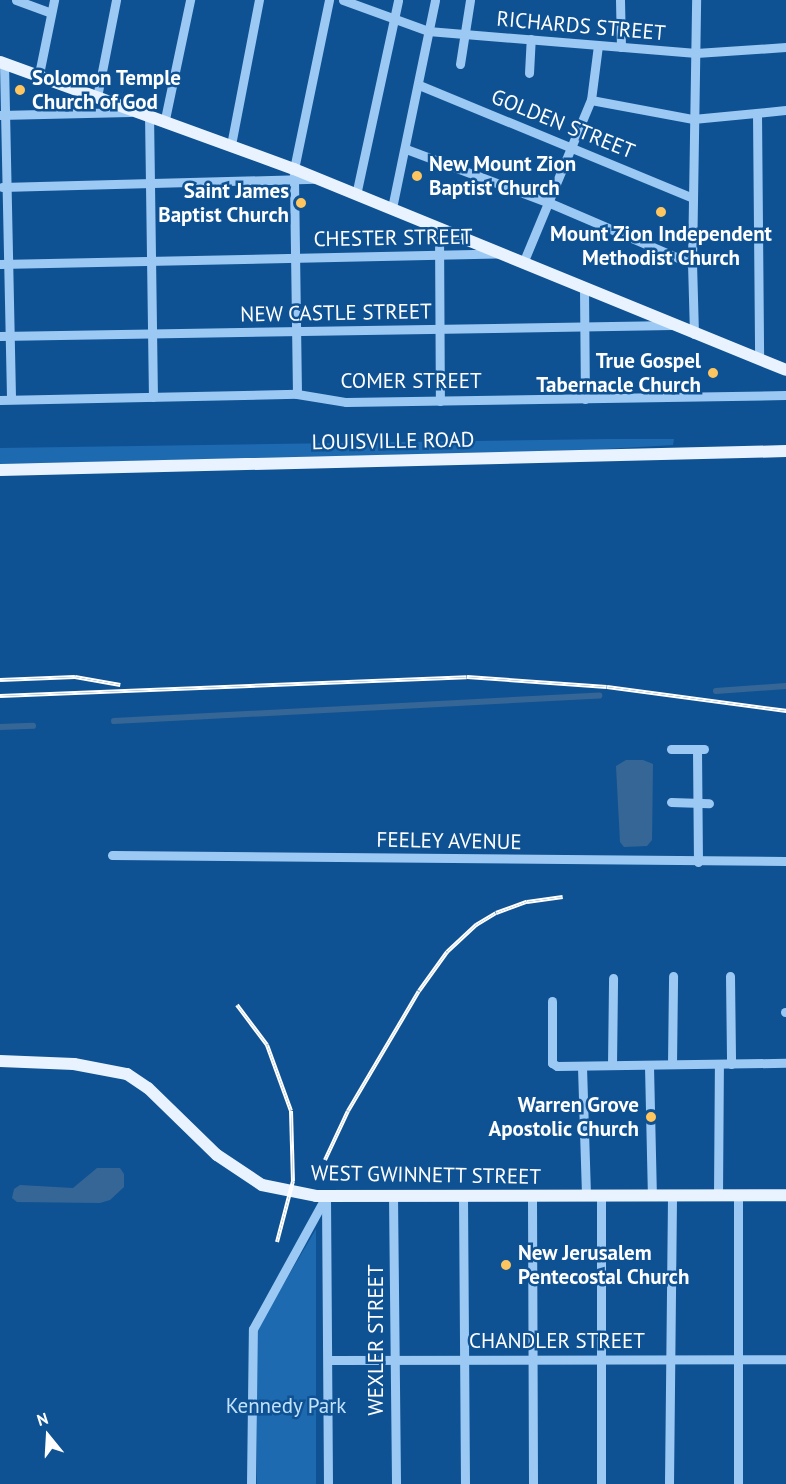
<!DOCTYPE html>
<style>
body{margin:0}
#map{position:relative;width:786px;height:1484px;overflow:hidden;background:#0f5293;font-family:"PT Sans",sans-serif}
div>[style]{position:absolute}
.green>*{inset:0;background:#1d6ab1}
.water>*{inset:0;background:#366696}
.canal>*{height:6px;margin:-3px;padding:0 3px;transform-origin:3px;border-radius:3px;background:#366696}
.minor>*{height:9px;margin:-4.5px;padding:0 4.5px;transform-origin:4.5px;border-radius:4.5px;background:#9cc9f4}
.major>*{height:12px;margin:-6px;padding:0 6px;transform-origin:6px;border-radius:6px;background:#e9f3ff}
.rail>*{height:4px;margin-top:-2px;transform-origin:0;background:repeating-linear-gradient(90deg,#0f5293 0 4.5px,#fff 0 9px);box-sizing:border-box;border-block:2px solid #fff}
.dots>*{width:16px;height:16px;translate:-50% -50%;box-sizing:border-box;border:3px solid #0f5293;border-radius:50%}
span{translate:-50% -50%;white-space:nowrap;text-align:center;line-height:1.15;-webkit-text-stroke:5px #0f5293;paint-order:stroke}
.street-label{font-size:21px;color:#fff}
.poi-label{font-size:21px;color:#fff;font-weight:700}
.left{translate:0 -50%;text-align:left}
.right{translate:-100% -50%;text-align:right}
.park-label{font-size:21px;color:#c3e2fe}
.north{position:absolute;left:18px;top:1406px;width:60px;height:60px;-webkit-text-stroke:4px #0f5293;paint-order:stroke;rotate:342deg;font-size:16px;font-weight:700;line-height:24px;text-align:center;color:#fff}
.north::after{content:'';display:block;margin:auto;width:21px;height:27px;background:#fff;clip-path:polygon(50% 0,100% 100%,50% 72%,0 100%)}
</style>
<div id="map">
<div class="green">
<div style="clip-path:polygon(606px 439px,674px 439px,673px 445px,589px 450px,0 464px,0 448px)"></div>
<div style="clip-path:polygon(316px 1229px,316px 1484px,257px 1484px,257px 1329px)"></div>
</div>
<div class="water">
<div style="clip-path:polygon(626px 760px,643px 760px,653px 764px,652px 840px,647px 846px,624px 847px,620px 842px,616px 766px)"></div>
<div style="clip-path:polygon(97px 1168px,120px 1168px,124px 1174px,124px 1187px,110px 1200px,100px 1203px,17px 1202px,12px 1198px,14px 1189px,20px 1185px,73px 1188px)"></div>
</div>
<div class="canal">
<div style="left:716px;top:691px;width:70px;rotate:-4.1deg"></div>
<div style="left:114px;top:721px;width:486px;rotate:-3deg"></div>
<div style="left:0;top:727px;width:33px;rotate:-2deg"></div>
</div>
<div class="minor">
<div style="left:16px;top:0;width:37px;rotate:20deg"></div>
<div style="left:343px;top:0;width:90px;rotate:20deg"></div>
<div style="left:428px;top:31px;width:269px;rotate:4.7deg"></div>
<div style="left:696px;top:53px;width:90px;rotate:-3.8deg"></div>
<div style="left:620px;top:0;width:47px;rotate:88.8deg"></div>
<div style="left:4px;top:63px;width:336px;rotate:88.8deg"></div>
<div style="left:460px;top:64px;width:65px;rotate:-81.1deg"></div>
<div style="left:529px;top:73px;width:34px;rotate:-87deg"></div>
<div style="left:39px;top:74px;width:76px;rotate:-78.5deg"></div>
<div style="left:419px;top:85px;width:296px;rotate:22.4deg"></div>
<div style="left:97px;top:97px;width:99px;rotate:-78.9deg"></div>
<div style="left:591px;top:100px;width:104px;rotate:10.6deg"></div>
<div style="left:693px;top:119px;width:93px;rotate:-5.5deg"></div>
<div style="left:149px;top:113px;width:284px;rotate:89.2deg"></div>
<div style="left:757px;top:113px;width:245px;rotate:89.5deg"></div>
<div style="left:0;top:115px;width:130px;rotate:-1.3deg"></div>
<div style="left:165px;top:119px;width:122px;rotate:-78.1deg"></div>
<div style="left:231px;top:145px;width:148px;rotate:-79.1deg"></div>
<div style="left:406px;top:149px;width:154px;rotate:20.6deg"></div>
<div style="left:550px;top:203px;width:155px;rotate:23.2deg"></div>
<div style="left:2px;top:187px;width:313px;rotate:-1.5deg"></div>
<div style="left:356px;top:195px;width:199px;rotate:-77.8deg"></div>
<div style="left:392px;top:208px;width:212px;rotate:-78.3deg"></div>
<div style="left:439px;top:229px;width:172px;rotate:89.7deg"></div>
<div style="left:523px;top:263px;width:177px;rotate:-67.4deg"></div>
<div style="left:591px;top:100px;width:55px;rotate:-82.7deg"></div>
<div style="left:0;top:264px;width:497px;rotate:-1.2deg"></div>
<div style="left:584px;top:288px;width:111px;rotate:89.5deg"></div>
<div style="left:694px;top:334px;width:70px;rotate:-91.6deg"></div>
<div style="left:692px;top:264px;width:264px;rotate:-89.1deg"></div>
<div style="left:0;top:336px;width:672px;rotate:-0.94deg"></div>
<div style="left:297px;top:394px;width:225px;rotate:-90.8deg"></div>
<div style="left:294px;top:169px;width:173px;rotate:-78.3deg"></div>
<div style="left:0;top:400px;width:297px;rotate:-1.2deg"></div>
<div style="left:297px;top:394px;width:50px;rotate:9.3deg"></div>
<div style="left:346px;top:402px;width:440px;rotate:-0.9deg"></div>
<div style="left:671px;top:749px;width:33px"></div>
<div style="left:697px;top:749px;width:113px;rotate:89.5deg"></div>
<div style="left:671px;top:802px;width:38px;rotate:2deg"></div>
<div style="left:112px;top:855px;width:674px;rotate:0.51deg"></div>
<div style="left:730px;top:976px;width:88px;rotate:89.3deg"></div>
<div style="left:552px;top:1001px;width:62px;rotate:90deg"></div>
<div style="left:552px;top:1063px;width:6px;rotate:31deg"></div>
<div style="left:557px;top:1066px;width:229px;rotate:-0.8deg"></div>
<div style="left:785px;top:1012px;width:1px"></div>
<div style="left:672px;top:1064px;width:88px;rotate:-89.3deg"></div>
<div style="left:612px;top:1065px;width:87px;rotate:-89.3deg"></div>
<div style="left:649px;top:1066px;width:130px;rotate:88.7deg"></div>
<div style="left:582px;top:1067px;width:129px;rotate:88.2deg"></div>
<div style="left:393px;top:1195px;width:289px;rotate:89.4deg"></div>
<div style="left:718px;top:1196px;width:131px;rotate:-89.6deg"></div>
<div style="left:463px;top:1197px;width:287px;rotate:89.6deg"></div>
<div style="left:532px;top:1197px;width:287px;rotate:89.8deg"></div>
<div style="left:326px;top:1198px;width:286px;rotate:89.6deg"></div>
<div style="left:328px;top:1360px;width:458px;rotate:-0.1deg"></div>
<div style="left:251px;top:1484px;width:155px;rotate:-89.3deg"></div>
<div style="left:253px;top:1329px;width:152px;rotate:-61.2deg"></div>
<div style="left:601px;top:1484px;width:288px;rotate:-90deg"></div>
<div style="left:669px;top:1484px;width:288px;rotate:-89.4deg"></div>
<div style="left:738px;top:1484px;width:288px;rotate:-90deg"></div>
</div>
<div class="major">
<div style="left:0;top:62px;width:313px;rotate:20deg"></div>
<div style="left:294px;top:169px;width:531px;rotate:22.22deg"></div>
<div style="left:0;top:470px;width:786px;rotate:-1.38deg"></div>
<div style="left:0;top:1061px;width:74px;rotate:2.3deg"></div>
<div style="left:74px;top:1064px;width:54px;rotate:10.7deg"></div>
<div style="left:127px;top:1074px;width:25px;rotate:34deg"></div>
<div style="left:148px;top:1088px;width:96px;rotate:44.2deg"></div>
<div style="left:217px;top:1155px;width:54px;rotate:33.7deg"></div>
<div style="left:262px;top:1185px;width:55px;rotate:11.5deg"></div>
<div style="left:316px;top:1196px;width:470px;rotate:-0.1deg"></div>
</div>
<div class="rail">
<div style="left:0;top:680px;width:75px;rotate:-2.3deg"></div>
<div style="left:75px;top:677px;width:46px;rotate:10.1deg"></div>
<div style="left:0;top:696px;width:467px;rotate:-2.3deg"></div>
<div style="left:467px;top:677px;width:140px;rotate:4.1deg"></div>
<div style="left:607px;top:687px;width:181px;rotate:7.6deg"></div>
<div style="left:237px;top:1005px;width:50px;rotate:53.1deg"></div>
<div style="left:267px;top:1045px;width:70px;rotate:70deg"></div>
<div style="left:291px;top:1111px;width:70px;rotate:88.4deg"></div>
<div style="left:293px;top:1181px;width:63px;rotate:104.7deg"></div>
<div style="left:325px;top:1160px;width:54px;rotate:-64.9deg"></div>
<div style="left:348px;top:1111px;width:139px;rotate:-59.4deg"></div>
<div style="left:419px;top:991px;width:48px;rotate:-54.3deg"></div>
<div style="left:447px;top:952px;width:40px;rotate:-43deg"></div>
<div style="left:476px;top:925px;width:23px;rotate:-31deg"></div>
<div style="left:496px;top:913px;width:33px;rotate:-20deg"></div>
<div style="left:527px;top:902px;width:36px;rotate:-8deg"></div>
</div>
<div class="dots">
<div style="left:20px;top:90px;background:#ffc65f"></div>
<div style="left:417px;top:176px;background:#ffc65f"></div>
<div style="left:301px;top:203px;background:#ffc65f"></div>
<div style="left:661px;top:212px;background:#ffc65f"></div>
<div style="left:713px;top:373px;background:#ffc65f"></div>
<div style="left:651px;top:1117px;background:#ffc65f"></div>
<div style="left:506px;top:1265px;background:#ffc65f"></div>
</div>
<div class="street-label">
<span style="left:581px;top:26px;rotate:5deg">RICHARDS STREET</span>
<span style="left:563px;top:124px;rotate:22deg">GOLDEN STREET</span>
<span style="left:393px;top:238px;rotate:-1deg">CHESTER STREET</span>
<span style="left:336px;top:313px;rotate:-1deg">NEW CASTLE STREET</span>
<span style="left:411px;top:381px">COMER STREET</span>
<span style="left:393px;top:441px;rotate:-1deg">LOUISVILLE ROAD</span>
<span style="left:449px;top:841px;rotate:1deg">FEELEY AVENUE</span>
<span style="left:426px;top:1175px;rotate:1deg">WEST GWINNETT STREET</span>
<span style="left:376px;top:1340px;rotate:-90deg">WEXLER STREET</span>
<span style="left:557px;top:1341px">CHANDLER STREET</span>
</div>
<div class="poi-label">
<span class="left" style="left:32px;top:90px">Solomon Temple<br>Church of God</span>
<span class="left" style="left:429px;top:176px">New Mount Zion<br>Baptist Church</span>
<span class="right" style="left:289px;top:203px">Saint James<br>Baptist Church</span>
<span style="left:661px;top:246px">Mount Zion Independent<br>Methodist Church</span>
<span class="right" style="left:701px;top:373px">True Gospel<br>Tabernacle Church</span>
<span class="right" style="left:639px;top:1117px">Warren Grove<br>Apostolic Church</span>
<span class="left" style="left:518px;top:1265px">New Jerusalem<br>Pentecostal Church</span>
</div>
<div class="park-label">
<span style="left:286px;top:1406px">Kennedy Park</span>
</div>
<div class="north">N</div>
</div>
